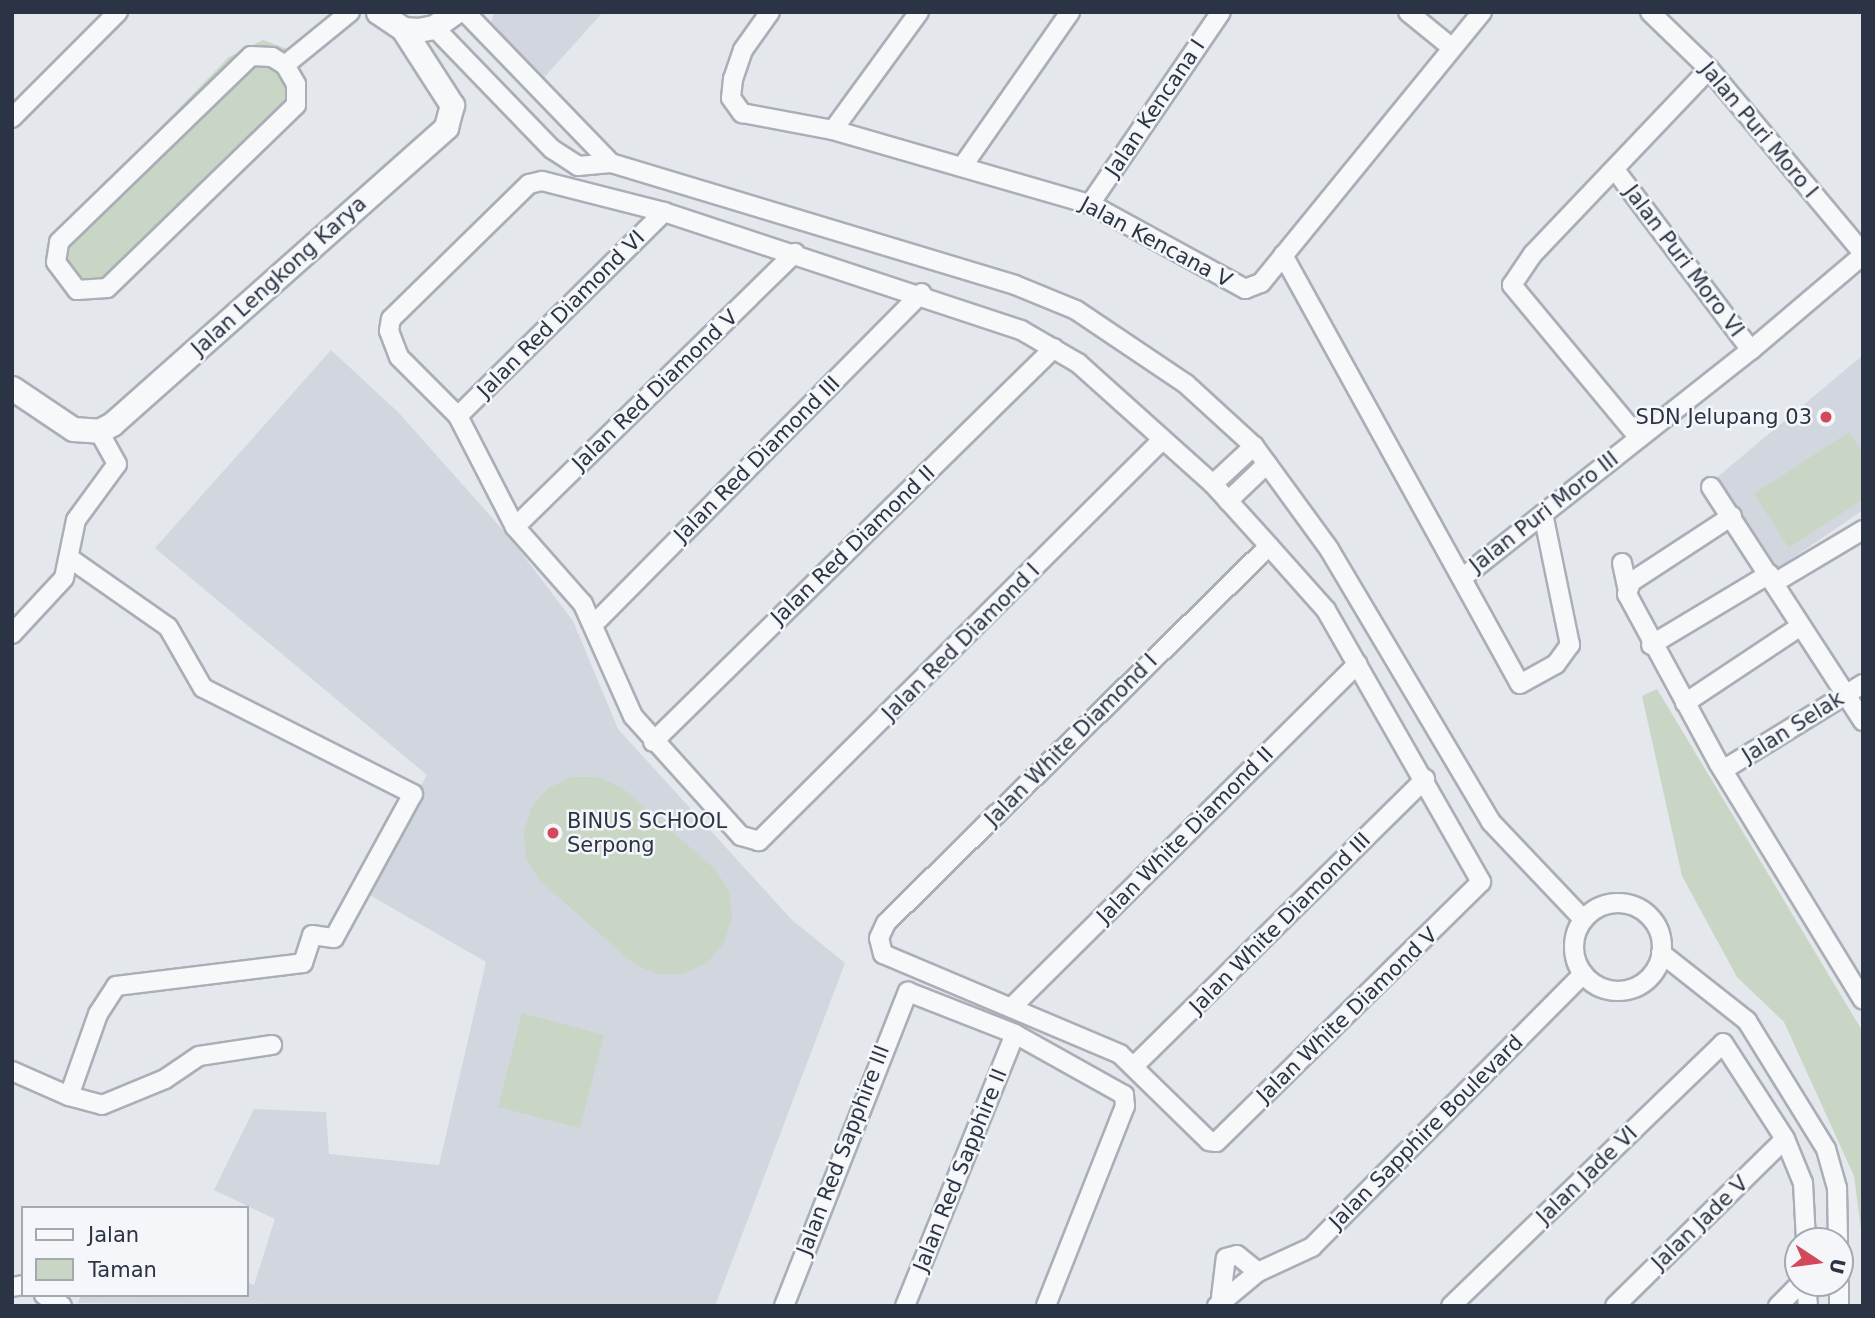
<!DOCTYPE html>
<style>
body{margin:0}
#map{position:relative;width:1875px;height:1318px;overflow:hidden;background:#e4e7ec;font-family:"DejaVu Sans",sans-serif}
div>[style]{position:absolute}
.built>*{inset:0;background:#d2d6de}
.green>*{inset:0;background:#c9d6c5}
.roads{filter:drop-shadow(2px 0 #a9aeb7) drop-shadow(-2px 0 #a9aeb7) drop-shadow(0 2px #a9aeb7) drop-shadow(0 -2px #a9aeb7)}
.minor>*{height:18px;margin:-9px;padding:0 9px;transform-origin:9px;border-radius:9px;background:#f7f8fa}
.minor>.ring{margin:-9px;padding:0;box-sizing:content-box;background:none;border:18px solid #f7f8fa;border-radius:50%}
.tertiary>*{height:23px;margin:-11.5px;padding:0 11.5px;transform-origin:11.5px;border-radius:11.5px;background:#f7f8fa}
.dots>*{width:19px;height:19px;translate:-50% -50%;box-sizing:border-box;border:4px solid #f4f6f9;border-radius:50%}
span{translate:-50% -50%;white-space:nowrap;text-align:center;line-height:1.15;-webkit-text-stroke:5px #f4f6f9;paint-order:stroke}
.street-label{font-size:21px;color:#2b3445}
.poi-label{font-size:21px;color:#2b3445}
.right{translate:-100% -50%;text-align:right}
.left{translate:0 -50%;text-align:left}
.frame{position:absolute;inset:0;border:14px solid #2b3445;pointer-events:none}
.legend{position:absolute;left:21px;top:1206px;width:228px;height:91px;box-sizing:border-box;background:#f4f6f9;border:2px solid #a4a8b1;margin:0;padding:9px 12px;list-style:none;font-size:21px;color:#2b3445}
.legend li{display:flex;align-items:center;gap:14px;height:35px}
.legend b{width:35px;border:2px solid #a4a8b1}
.north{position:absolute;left:1784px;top:1227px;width:70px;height:70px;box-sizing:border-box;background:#f4f6f9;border:2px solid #a4a8b1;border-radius:50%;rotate:103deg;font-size:19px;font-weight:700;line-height:28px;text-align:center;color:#2b3445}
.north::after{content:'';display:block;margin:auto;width:24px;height:32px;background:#d1495b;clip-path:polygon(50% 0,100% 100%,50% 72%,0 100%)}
</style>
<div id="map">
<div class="built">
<div style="clip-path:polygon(494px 12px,603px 12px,540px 82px,491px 23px)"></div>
<div style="clip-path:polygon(331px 350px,398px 412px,510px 538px,573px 621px,618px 729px,792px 920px,845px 963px,715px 1306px,78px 1303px,81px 1295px,247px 1295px,247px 1282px,254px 1285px,275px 1219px,214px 1190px,254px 1109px,326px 1112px,329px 1154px,439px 1165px,486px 962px,361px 890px,427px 775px,155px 548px)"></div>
<div style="clip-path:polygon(1863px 355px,1863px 510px,1775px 570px,1715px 479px)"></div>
</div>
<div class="green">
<div style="clip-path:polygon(263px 40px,287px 49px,302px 71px,302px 111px,108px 300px,78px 296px,56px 278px,51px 252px,83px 207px,229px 57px)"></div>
<div style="clip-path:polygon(1849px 432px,1863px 453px,1863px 499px,1789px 548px,1754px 494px)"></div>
<div style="clip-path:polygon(1657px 689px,1863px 1032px,1863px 1245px,1854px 1176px,1784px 1022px,1737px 977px,1682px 876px,1642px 696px)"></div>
<div style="clip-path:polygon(572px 777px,598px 777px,621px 787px,716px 870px,729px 892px,732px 918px,724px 943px,707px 963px,683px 974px,657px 974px,634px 964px,539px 880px,526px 859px,524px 833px,531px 808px,548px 788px)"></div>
<div style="clip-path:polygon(522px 1013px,604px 1035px,580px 1128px,498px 1107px)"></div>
</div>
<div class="roads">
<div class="minor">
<div style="left:465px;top:12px;width:210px;rotate:46deg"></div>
<div style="left:770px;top:12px;width:47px;rotate:125.4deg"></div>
<div style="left:743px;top:50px;width:31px;rotate:109deg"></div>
<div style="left:733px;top:79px;width:19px;rotate:96deg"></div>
<div style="left:731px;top:98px;width:19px;rotate:54deg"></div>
<div style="left:742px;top:113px;width:93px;rotate:10.6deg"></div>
<div style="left:833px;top:130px;width:267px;rotate:16.1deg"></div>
<div style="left:1090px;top:204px;width:177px;rotate:28.7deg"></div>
<div style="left:1245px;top:289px;width:17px;rotate:-21deg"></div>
<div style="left:1261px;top:283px;width:350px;rotate:-50.8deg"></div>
<div style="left:1408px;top:12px;width:55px;rotate:39.1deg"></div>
<div style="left:1650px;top:12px;width:82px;rotate:44deg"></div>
<div style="left:1709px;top:69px;width:240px;rotate:50.1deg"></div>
<div style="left:434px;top:27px;width:170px;rotate:46deg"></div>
<div style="left:552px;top:149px;width:31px;rotate:33deg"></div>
<div style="left:578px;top:166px;width:33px;rotate:-5deg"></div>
<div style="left:611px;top:163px;width:422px;rotate:16.8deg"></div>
<div style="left:1015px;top:285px;width:66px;rotate:22.3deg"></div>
<div style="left:1076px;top:310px;width:133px;rotate:33.9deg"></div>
<div style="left:1186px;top:384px;width:92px;rotate:42.4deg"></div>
<div style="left:1254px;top:446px;width:127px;rotate:53.9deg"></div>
<div style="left:1329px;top:549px;width:317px;rotate:59.3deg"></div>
<div style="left:1491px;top:822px;width:134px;rotate:46.5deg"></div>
<div style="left:251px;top:56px;width:21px;rotate:3deg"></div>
<div style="left:272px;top:57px;width:15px;rotate:32deg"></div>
<div style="left:285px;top:65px;width:22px;rotate:60deg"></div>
<div style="left:296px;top:84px;width:21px;rotate:90deg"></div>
<div style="left:296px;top:105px;width:263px;rotate:135.9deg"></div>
<div style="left:107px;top:288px;width:30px;rotate:176deg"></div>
<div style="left:77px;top:290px;width:35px;rotate:-127deg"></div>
<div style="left:56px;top:262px;width:20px;rotate:-81deg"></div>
<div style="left:59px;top:242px;width:267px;rotate:-44.1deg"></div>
<div style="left:285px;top:65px;width:84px;rotate:-39.2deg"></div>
<div style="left:12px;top:118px;width:150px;rotate:-45deg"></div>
<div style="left:833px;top:130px;width:146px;rotate:-53.9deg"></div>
<div style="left:962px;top:167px;width:189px;rotate:-55.1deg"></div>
<div style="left:1616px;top:171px;width:224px;rotate:53deg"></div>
<div style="left:1090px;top:204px;width:232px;rotate:-55.7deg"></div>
<div style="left:1283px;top:255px;width:490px;rotate:61.1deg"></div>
<div style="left:1520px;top:684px;width:41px;rotate:-29.1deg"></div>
<div style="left:1556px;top:664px;width:24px;rotate:-54deg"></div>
<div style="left:1570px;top:645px;width:134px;rotate:-101.6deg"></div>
<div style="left:458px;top:416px;width:290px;rotate:-44.7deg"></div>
<div style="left:1639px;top:438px;width:199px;rotate:-129.7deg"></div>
<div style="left:1512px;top:285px;width:37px;rotate:-56deg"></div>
<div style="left:1533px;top:254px;width:255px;rotate:-46.4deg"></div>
<div style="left:1162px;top:440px;width:569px;rotate:135.14deg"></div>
<div style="left:759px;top:841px;width:19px;rotate:-164deg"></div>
<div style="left:741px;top:836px;width:161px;rotate:-132deg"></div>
<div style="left:633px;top:716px;width:123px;rotate:-114.1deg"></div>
<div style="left:583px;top:604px;width:103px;rotate:-131.4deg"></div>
<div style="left:515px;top:527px;width:125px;rotate:-117.2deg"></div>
<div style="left:458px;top:416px;width:83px;rotate:-135deg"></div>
<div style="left:399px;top:357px;width:28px;rotate:-111deg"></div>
<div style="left:389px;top:331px;width:12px;rotate:-81deg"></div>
<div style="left:391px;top:319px;width:193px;rotate:-44.4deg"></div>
<div style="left:529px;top:184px;width:13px;rotate:-13deg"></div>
<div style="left:542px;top:181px;width:126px;rotate:14.3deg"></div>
<div style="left:664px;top:212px;width:376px;rotate:18.3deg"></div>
<div style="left:1021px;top:330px;width:66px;rotate:30.1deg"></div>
<div style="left:1078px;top:363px;width:181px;rotate:41.9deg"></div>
<div style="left:1213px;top:484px;width:84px;rotate:47.9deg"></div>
<div style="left:1269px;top:546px;width:86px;rotate:48.3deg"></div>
<div style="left:1326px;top:610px;width:313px;rotate:60.3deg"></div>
<div style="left:1481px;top:882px;width:371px;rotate:135.5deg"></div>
<div style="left:1216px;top:1142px;width:7px;rotate:-172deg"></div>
<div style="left:1209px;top:1141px;width:124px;rotate:-135.7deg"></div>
<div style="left:1120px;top:1054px;width:257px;rotate:-157.1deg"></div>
<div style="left:883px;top:954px;width:16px;rotate:-104deg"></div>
<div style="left:879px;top:938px;width:17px;rotate:-65deg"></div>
<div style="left:886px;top:923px;width:537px;rotate:-44.55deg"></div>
<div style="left:1213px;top:484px;width:56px;rotate:-42.8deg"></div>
<div style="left:1711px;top:487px;width:279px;rotate:57deg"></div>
<div style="left:1228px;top:501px;width:54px;rotate:-43.5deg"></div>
<div style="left:1732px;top:516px;width:121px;rotate:146.8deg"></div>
<div style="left:1631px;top:582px;width:13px;rotate:108deg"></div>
<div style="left:1627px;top:594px;width:193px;rotate:61.6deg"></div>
<div style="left:1719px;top:764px;width:276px;rotate:58.6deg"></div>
<div style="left:515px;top:527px;width:392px;rotate:-44.4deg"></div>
<div style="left:1622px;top:563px;width:25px;rotate:78deg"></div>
<div style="left:1462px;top:578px;width:368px;rotate:-38.3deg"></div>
<div style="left:1751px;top:350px;width:147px;rotate:-40.3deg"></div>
<div style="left:1774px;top:583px;width:104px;rotate:-30.8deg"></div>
<div style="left:593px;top:625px;width:467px;rotate:-45.3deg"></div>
<div style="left:12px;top:634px;width:76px;rotate:-47.1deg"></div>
<div style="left:64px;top:578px;width:59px;rotate:-78.3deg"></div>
<div style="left:76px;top:520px;width:69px;rotate:-53.8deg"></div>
<div style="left:117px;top:464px;width:38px;rotate:-119deg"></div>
<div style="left:1651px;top:645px;width:138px;rotate:-31deg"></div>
<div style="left:1685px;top:703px;width:139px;rotate:-33.6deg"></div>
<div style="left:653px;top:742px;width:562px;rotate:-44.5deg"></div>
<div style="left:1723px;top:770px;width:164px;rotate:-31.6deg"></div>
<div class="ring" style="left:1574px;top:903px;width:70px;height:70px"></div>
<div style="left:1661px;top:953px;width:110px;rotate:38.3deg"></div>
<div style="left:1747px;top:1021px;width:150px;rotate:58.3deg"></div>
<div style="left:1826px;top:1149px;width:41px;rotate:74.2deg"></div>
<div style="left:1837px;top:1188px;width:53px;rotate:88.9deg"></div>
<div style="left:1012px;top:1007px;width:487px;rotate:-44.8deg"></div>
<div style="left:1134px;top:1066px;width:409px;rotate:-44.6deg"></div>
<div style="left:12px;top:1071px;width:62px;rotate:23.7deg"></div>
<div style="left:69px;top:1096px;width:87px;rotate:-70.5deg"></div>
<div style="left:98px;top:1014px;width:33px;rotate:-57deg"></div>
<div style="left:116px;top:986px;width:188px;rotate:-7deg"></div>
<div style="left:303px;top:963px;width:29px;rotate:-72deg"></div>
<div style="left:312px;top:935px;width:22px;rotate:8deg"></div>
<div style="left:334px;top:938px;width:164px;rotate:-61.3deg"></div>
<div style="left:413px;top:794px;width:235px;rotate:-153.2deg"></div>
<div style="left:203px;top:688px;width:70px;rotate:-119.8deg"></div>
<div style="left:168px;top:627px;width:118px;rotate:-145deg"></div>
<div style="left:69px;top:1096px;width:34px;rotate:15deg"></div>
<div style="left:102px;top:1105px;width:68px;rotate:-22.4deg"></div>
<div style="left:165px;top:1079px;width:41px;rotate:-34.1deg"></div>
<div style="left:199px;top:1056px;width:74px;rotate:-8.6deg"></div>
<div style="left:1806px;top:1283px;width:23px;rotate:85deg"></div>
<div style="left:1839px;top:1283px;width:23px;rotate:90deg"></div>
<div style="left:12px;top:1287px;width:11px;rotate:-10deg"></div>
<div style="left:44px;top:1295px;width:21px;rotate:31deg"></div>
<div style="left:1221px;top:1297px;width:39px;rotate:-83deg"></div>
<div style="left:1226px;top:1258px;width:11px;rotate:-15deg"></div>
<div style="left:1237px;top:1255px;width:27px;rotate:39deg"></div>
<div style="left:784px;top:1306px;width:338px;rotate:-68.5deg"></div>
<div style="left:908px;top:992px;width:115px;rotate:21.4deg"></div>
<div style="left:1015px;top:1034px;width:125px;rotate:29.2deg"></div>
<div style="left:1124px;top:1095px;width:11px;rotate:85deg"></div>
<div style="left:1125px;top:1106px;width:215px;rotate:111.6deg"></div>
<div style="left:905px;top:1306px;width:293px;rotate:-68deg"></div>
<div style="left:1217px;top:1306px;width:53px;rotate:-39.7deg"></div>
<div style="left:1258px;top:1272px;width:60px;rotate:-24.8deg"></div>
<div style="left:1312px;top:1247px;width:385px;rotate:-45.2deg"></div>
<div style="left:1451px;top:1306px;width:378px;rotate:-44deg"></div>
<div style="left:1723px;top:1043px;width:114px;rotate:57.1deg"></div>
<div style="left:1785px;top:1139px;width:48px;rotate:67.8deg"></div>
<div style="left:1803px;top:1183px;width:58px;rotate:87deg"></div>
<div style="left:1615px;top:1306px;width:238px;rotate:-44.5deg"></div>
<div style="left:1778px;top:1306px;width:33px;rotate:-45deg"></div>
</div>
<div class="tertiary">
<div style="left:378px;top:12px;width:30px;rotate:34deg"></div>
<div style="left:403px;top:29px;width:15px;rotate:4deg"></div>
<div style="left:418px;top:30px;width:16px;rotate:-11deg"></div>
<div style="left:434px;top:27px;width:26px;rotate:-36deg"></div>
<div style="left:12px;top:388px;width:73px;rotate:33.9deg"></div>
<div style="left:73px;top:429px;width:26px;rotate:4deg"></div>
<div style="left:99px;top:431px;width:15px;rotate:-28deg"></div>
<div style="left:112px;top:424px;width:447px;rotate:-41.6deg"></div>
<div style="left:446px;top:127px;width:23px;rotate:-75deg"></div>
<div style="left:452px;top:105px;width:90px;rotate:-122.8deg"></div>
</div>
</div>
<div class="dots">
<div style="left:1826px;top:417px;background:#d1495b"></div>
<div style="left:553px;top:833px;background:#d1495b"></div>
</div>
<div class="street-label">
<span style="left:1155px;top:108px;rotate:-56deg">Jalan Kencana I</span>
<span style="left:1759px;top:130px;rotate:50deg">Jalan Puri Moro I</span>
<span style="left:1156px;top:242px;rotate:28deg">Jalan Kencana V</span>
<span style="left:1684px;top:261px;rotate:53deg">Jalan Puri Moro VI</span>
<span style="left:279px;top:276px;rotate:-42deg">Jalan Lengkong Karya</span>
<span style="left:561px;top:314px;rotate:-45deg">Jalan Red Diamond VI</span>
<span style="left:655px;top:390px;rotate:-44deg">Jalan Red Diamond V</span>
<span style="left:757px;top:459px;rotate:-45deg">Jalan Red Diamond III</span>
<span style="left:1544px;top:512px;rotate:-38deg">Jalan Puri Moro III</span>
<span style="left:853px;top:545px;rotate:-44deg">Jalan Red Diamond II</span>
<span style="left:961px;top:642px;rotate:-45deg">Jalan Red Diamond I</span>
<span style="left:1793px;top:727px;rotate:-32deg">Jalan Selak</span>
<span style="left:1071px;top:740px;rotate:-45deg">Jalan White Diamond I</span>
<span style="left:1185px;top:835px;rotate:-45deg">Jalan White Diamond II</span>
<span style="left:1280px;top:923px;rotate:-45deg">Jalan White Diamond III</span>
<span style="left:1347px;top:1015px;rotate:-44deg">Jalan White Diamond V</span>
<span style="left:1426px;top:1132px;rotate:-45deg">Jalan Sapphire Boulevard</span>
<span style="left:843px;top:1150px;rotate:-69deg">Jalan Red Sapphire III</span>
<span style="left:960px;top:1170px;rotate:-68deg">Jalan Red Sapphire II</span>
<span style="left:1587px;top:1175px;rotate:-44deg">Jalan Jade VI</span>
<span style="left:1700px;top:1223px;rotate:-44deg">Jalan Jade V</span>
</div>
<div class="poi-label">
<span class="right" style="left:1812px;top:417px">SDN Jelupang 03</span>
<span class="left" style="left:567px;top:833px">BINUS SCHOOL<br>Serpong</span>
</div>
<div class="frame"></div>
<ul class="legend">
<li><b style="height:9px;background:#f7f8fa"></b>Jalan</li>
<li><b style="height:19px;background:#c9d6c5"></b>Taman</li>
</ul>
<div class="north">U</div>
</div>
